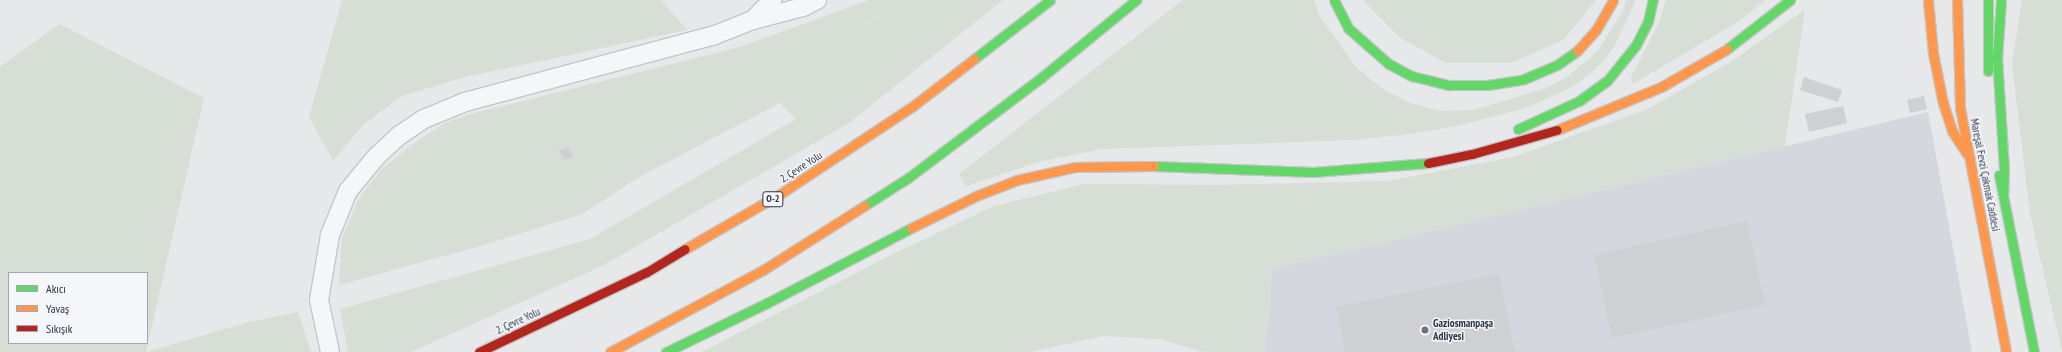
<!DOCTYPE html>
<meta charset="utf-8">
<style>
body{margin:0}
#map{position:relative;width:2062px;height:352px;overflow:hidden;background:#e6e8ea;font-family:"PT Sans Narrow",sans-serif}
div>[style]{position:absolute}
.built>*{inset:0;background:#d4d7dd}
.green>*{inset:0;background:#d6ded6}
.building>*{inset:0;background:#ced0d3}
.roads{filter:drop-shadow(1px 0 #c4c6c8) drop-shadow(-1px 0 #c4c6c8) drop-shadow(0 1px #c4c6c8) drop-shadow(0 -1px #c4c6c8)}
.street>*{height:18px;margin:-9px;padding:0 9px;transform-origin:9px;border-radius:9px;background:#f5f6f7}
.fast>*{height:9px;margin:-4.5px;padding:0 4.5px;transform-origin:4.5px;border-radius:4.5px;background:#63d668}
.slow>*{height:9px;margin:-4.5px;padding:0 4.5px;transform-origin:4.5px;border-radius:4.5px;background:#ff974d}
.jam>*{height:9px;margin:-4.5px;padding:0 4.5px;transform-origin:4.5px;border-radius:4.5px;background:#b3261e}
.dots>*{width:11px;height:11px;translate:-50% -50%;box-sizing:border-box;border:2px solid #f4f6f9;border-radius:50%}
span{translate:-50% -50%;white-space:nowrap;text-align:center;line-height:1.15;-webkit-text-stroke:3px #f4f6f9;paint-order:stroke}
.shield-label span{padding:1px 3px;background:#f4f6f9;border:1px solid;border-radius:3px;-webkit-text-stroke-width:0}
.shield-label{font-size:10px;color:#2b3445;font-weight:700}
.street-label{font-size:11px;color:#2b3445}
.poi-label{font-size:11px;color:#2b3445;font-weight:700}
.left{translate:0 -50%;text-align:left}
.legend{position:absolute;left:8px;top:272px;width:140px;height:72px;box-sizing:border-box;background:#f4f6f9;border:1px solid #a4a8b1;margin:0;padding:5px 7px;list-style:none;font-size:12px;color:#2b3445}
.legend li{display:flex;align-items:center;gap:8px;height:20px}
.legend b{width:20px;border:1px solid #a4a8b1}
</style>
<div id="map">
<div class="built">
<div style="clip-path:polygon(1928px 112px,1972px 352px,1265px 352px,1272px 269px)"></div>
</div>
<div class="green">
<div style="clip-path:polygon(342px 0,661px 0,687px 30px,465px 77px,402px 96px,363px 125px,333px 161px,309px 117px)"></div>
<div style="clip-path:polygon(869px 0,893px 0,845px 44px,894px 0,1003px 0,849px 123px,604px 265px,411px 352px,348px 352px,340px 309px,590px 239px,796px 119px,780px 103px,641px 176px,582px 214px,484px 245px,339px 285px,342px 238px,358px 200px,381px 170px,414px 143px,445px 123px,467px 115px,740px 47px)"></div>
<div style="clip-path:polygon(1183px 0,1314px 0,1319px 15px,1356px 67px,1381px 88px,1410px 103px,1441px 111px,1473px 110px,1544px 89px,1567px 77px,1597px 52px,1623px 11px,1626px 0,1636px 0,1614px 47px,1596px 69px,1572px 87px,1526px 108px,1457px 126px,1411px 134px,1353px 140px,1102px 149px,1038px 162px,966px 186px,959px 174px)"></div>
<div style="clip-path:polygon(1363px 0,1596px 0,1563px 40px,1511px 63px,1446px 63px,1399px 37px)"></div>
<div style="clip-path:polygon(1666px 0,1765px 0,1739px 21px,1633px 84px,1631px 77px,1659px 23px)"></div>
<div style="clip-path:polygon(2022px 0,2062px 0,2062px 352px,2030px 214px,2012px 64px)"></div>
<div style="clip-path:polygon(1805px 9px,1785px 146px,1272px 269px,1265px 352px,1204px 352px,1159px 339px,1103px 336px,1031px 352px,702px 352px,895px 253px,994px 206px,1084px 184px,1214px 185px,1388px 181px,1513px 157px,1646px 110px,1734px 60px)"></div>
<div style="clip-path:polygon(evenodd,59px 24px,204px 98px,146px 352px,245px 323px,298px 312px,311px 352px,0 352px,0 67px,59px 24px,9px 273px,147px 273px,147px 343px,9px 343px,9px 273px)"></div>
</div>
<div class="building">
<div style="clip-path:polygon(1804px 77px,1842px 90px,1838px 102px,1800px 90px)"></div>
<div style="clip-path:polygon(1924px 96px,1927px 109px,1910px 113px,1907px 100px)"></div>
<div style="clip-path:polygon(1843px 106px,1847px 123px,1809px 132px,1805px 114px)"></div>
<div style="clip-path:polygon(568px 147px,573px 156px,564px 160px,559px 151px)"></div>
<div style="clip-path:polygon(1747px 221px,1765px 305px,1612px 338px,1594px 255px)"></div>
<div style="clip-path:polygon(1499px 274px,1515px 352px,1345px 352px,1336px 307px)"></div>
</div>
<div class="roads">
<div class="street">
<div style="left:753px;top:20px;width:28px;rotate:-46deg"></div>
<div style="left:330px;top:352px;width:53px;rotate:-101.9deg"></div>
<div style="left:319px;top:300px;width:66px;rotate:-80.4deg"></div>
<div style="left:330px;top:235px;width:48px;rotate:-67.8deg"></div>
<div style="left:348px;top:191px;width:44px;rotate:-50.5deg"></div>
<div style="left:376px;top:157px;width:33px;rotate:-43deg"></div>
<div style="left:400px;top:135px;width:29px;rotate:-34deg"></div>
<div style="left:424px;top:119px;width:44px;rotate:-22.5deg"></div>
<div style="left:465px;top:102px;width:259px;rotate:-15deg"></div>
<div style="left:715px;top:35px;width:41px;rotate:-21.5deg"></div>
<div style="left:753px;top:20px;width:52px;rotate:-14.6deg"></div>
<div style="left:803px;top:7px;width:16px;rotate:-27deg"></div>
</div>
<div class="fast">
<div style="left:1334px;top:0;width:31px;rotate:63deg"></div>
<div style="left:1348px;top:28px;width:55px;rotate:41.3deg"></div>
<div style="left:1389px;top:64px;width:26px;rotate:28deg"></div>
<div style="left:1412px;top:76px;width:38px;rotate:14deg"></div>
<div style="left:1449px;top:85px;width:39px"></div>
<div style="left:1488px;top:85px;width:36px;rotate:-9deg"></div>
<div style="left:1524px;top:79px;width:36px;rotate:-23deg"></div>
<div style="left:1557px;top:65px;width:24px;rotate:-35deg"></div>
<div style="left:1988px;top:0;width:71px;rotate:90deg"></div>
<div style="left:2001px;top:0;width:58px;rotate:93.9deg"></div>
<div style="left:1997px;top:58px;width:112px;rotate:86.4deg"></div>
<div style="left:2004px;top:170px;width:23px;rotate:92deg"></div>
<div style="left:1727px;top:49px;width:80px;rotate:-37.9deg"></div>
<div style="left:974px;top:59px;width:96px;rotate:-37.8deg"></div>
<div style="left:1518px;top:129px;width:67px;rotate:-24.7deg"></div>
<div style="left:1579px;top:101px;width:34px;rotate:-36deg"></div>
<div style="left:1607px;top:81px;width:46px;rotate:-51.1deg"></div>
<div style="left:1636px;top:45px;width:27px;rotate:-63deg"></div>
<div style="left:1648px;top:21px;width:22px;rotate:-77deg"></div>
<div style="left:1154px;top:166px;width:159px;rotate:2.2deg"></div>
<div style="left:1313px;top:172px;width:115px;rotate:-4.5deg"></div>
<div style="left:1999px;top:175px;width:180px;rotate:78.8deg"></div>
<div style="left:864px;top:206px;width:52px;rotate:-32.5deg"></div>
<div style="left:908px;top:178px;width:168px;rotate:-37deg"></div>
<div style="left:1042px;top:77px;width:122px;rotate:-39.3deg"></div>
<div style="left:666px;top:352px;width:112px;rotate:-25.9deg"></div>
<div style="left:767px;top:303px;width:162px;rotate:-27.5deg"></div>
</div>
<div class="slow">
<div style="left:1928px;top:0;width:53px;rotate:84.6deg"></div>
<div style="left:1933px;top:53px;width:51px;rotate:78.7deg"></div>
<div style="left:1943px;top:103px;width:29px;rotate:72deg"></div>
<div style="left:1952px;top:131px;width:27px;rotate:57deg"></div>
<div style="left:1957px;top:0;width:108px;rotate:88.4deg"></div>
<div style="left:1960px;top:108px;width:248px;rotate:79.3deg"></div>
<div style="left:1577px;top:51px;width:28px;rotate:-48deg"></div>
<div style="left:1596px;top:30px;width:34px;rotate:-60deg"></div>
<div style="left:1557px;top:130px;width:113px;rotate:-22.5deg"></div>
<div style="left:1661px;top:87px;width:76px;rotate:-29.9deg"></div>
<div style="left:911px;top:228px;width:72px;rotate:-26.2deg"></div>
<div style="left:976px;top:196px;width:44px;rotate:-21.3deg"></div>
<div style="left:1017px;top:180px;width:59px;rotate:-12.6deg"></div>
<div style="left:1075px;top:167px;width:79px;rotate:-0.7deg"></div>
<div style="left:685px;top:249px;width:110px;rotate:-30.1deg"></div>
<div style="left:780px;top:194px;width:159px;rotate:-33.5deg"></div>
<div style="left:913px;top:106px;width:77px;rotate:-37.6deg"></div>
<div style="left:610px;top:352px;width:174px;rotate:-28.2deg"></div>
<div style="left:763px;top:270px;width:120px;rotate:-32.4deg"></div>
</div>
<div class="jam">
<div style="left:1428px;top:163px;width:45px;rotate:-11.6deg"></div>
<div style="left:1472px;top:154px;width:88px;rotate:-15.8deg"></div>
<div style="left:479px;top:352px;width:186px;rotate:-25.5deg"></div>
<div style="left:647px;top:272px;width:44px;rotate:-31.2deg"></div>
</div>
</div>
<div class="dots">
<div style="left:1425px;top:330px;background:#6c737f"></div>
</div>
<div class="shield-label">
<span style="left:773px;top:199px">O-2</span>
</div>
<div class="street-label">
<span style="left:801px;top:167px;rotate:-33deg">2. Çevre Yolu</span>
<span style="left:1985px;top:175px;rotate:79deg">Mareşal Fevzi Çakmak Caddesi</span>
<span style="left:518px;top:321px;rotate:-25deg">2. Çevre Yolu</span>
</div>
<div class="poi-label">
<span class="left" style="left:1433px;top:330px">Gaziosmanpaşa<br>Adliyesi</span>
</div>
<ul class="legend">
<li><b style="height:5px;background:#63d668"></b>Akıcı</li>
<li><b style="height:5px;background:#ff974d"></b>Yavaş</li>
<li><b style="height:5px;background:#b3261e"></b>Sıkışık</li>
</ul>
</div>
